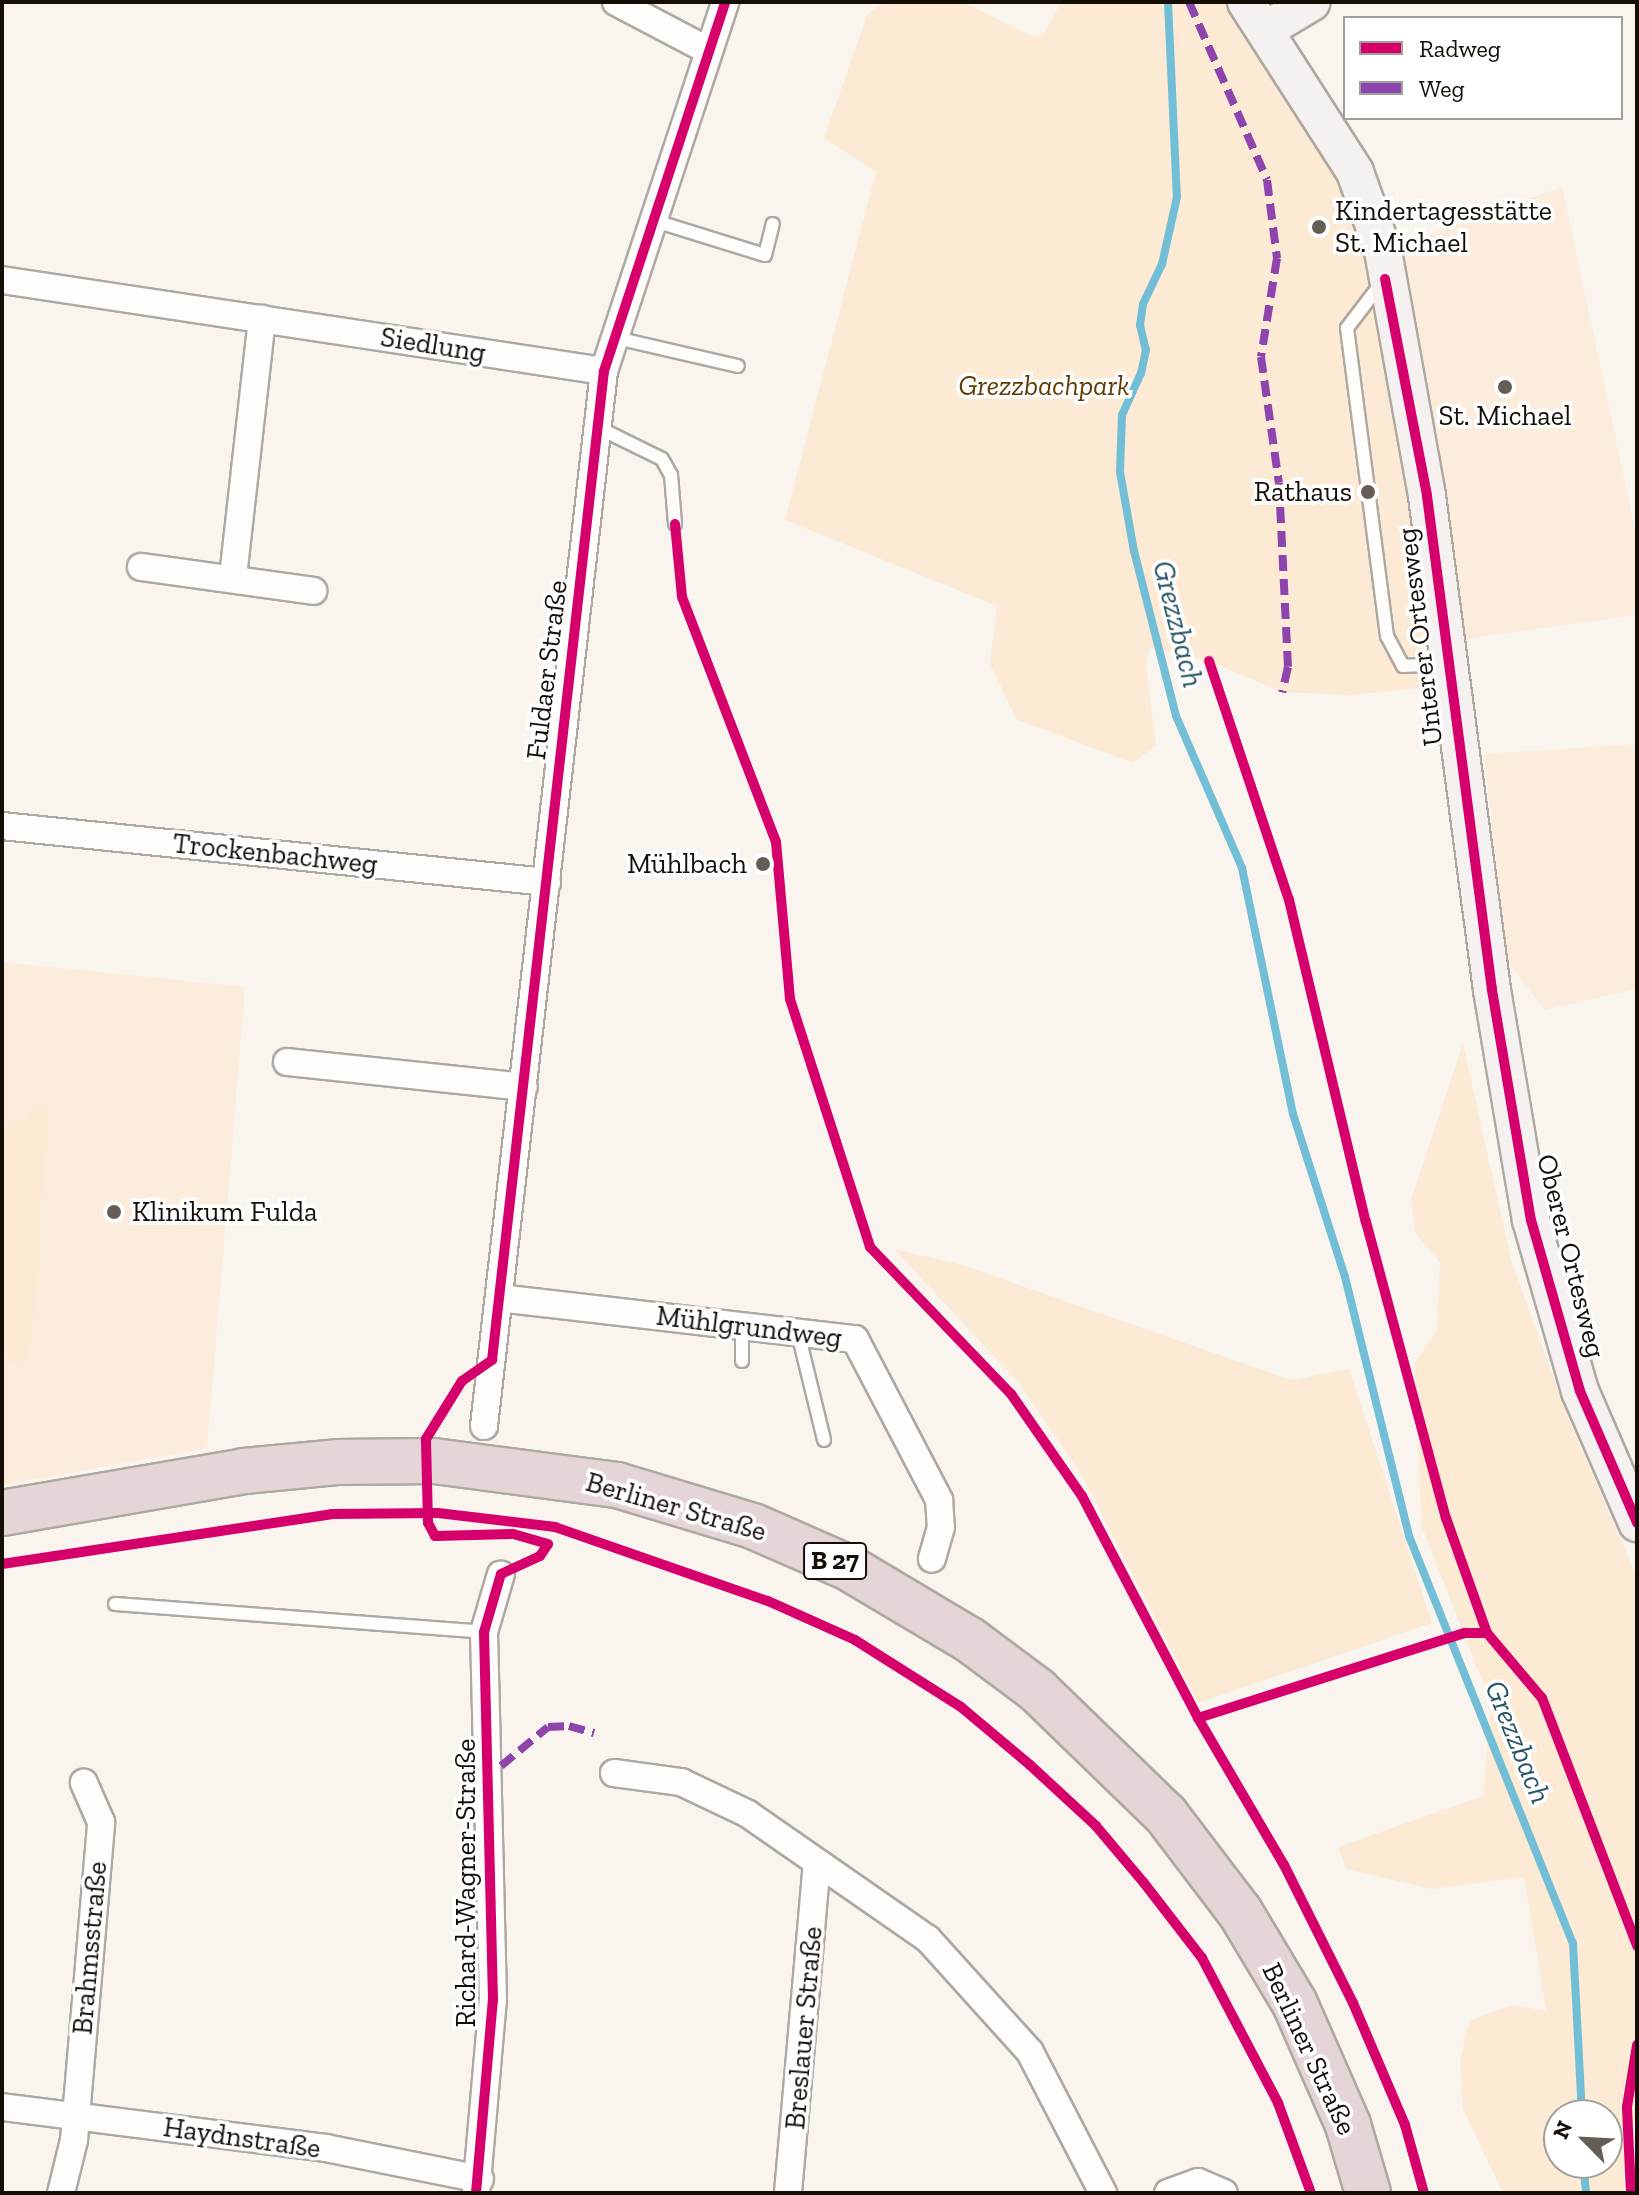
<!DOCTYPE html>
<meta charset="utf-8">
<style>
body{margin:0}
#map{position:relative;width:1639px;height:2195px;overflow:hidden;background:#f9f4ee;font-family:"Zilla Slab",serif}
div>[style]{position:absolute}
.built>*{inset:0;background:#fbecdc}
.green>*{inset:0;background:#fcead5}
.stream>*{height:8px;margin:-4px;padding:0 4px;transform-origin:4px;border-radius:4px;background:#73bed7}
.roads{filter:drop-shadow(2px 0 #aea8a2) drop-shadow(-2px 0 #aea8a2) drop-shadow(0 2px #aea8a2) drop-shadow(0 -2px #aea8a2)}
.lane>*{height:12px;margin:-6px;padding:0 6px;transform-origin:6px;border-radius:6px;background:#fefdfc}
.street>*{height:26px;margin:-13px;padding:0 13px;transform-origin:13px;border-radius:13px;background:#fefdfc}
.secondary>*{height:36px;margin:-18px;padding:0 18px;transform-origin:18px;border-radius:18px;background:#f6f1f1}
.highway>*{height:44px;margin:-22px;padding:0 22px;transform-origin:22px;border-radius:22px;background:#e5d5d6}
.quiet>*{height:8px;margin-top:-4px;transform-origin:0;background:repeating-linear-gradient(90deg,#8e44ad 0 16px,transparent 0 24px)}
.cycleway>*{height:10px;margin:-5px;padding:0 5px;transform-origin:5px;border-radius:5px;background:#d6006c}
.dots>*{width:22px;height:22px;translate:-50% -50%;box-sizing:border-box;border:4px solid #fff;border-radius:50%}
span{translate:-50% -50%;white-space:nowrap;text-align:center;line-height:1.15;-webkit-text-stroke:7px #fff;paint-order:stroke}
.shield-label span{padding:2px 6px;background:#fff;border:2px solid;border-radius:6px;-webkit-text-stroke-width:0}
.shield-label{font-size:26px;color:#150e06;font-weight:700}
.poi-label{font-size:28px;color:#150e06}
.left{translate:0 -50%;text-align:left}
.right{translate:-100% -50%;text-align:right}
.street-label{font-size:28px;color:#150e06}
.park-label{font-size:28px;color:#603a00;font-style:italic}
.water-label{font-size:30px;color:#275465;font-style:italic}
.frame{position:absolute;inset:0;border:4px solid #150e06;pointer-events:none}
.legend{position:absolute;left:1343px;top:16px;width:280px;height:104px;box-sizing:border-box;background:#fff;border:2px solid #a19f9b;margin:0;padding:10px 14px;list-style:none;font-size:24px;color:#150e06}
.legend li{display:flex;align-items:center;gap:16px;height:40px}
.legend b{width:40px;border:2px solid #a19f9b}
.north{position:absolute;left:1543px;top:2099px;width:80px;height:80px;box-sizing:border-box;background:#fff;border:2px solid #a19f9b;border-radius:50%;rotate:294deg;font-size:22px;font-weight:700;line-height:32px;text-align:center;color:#150e06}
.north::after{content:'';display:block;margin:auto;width:28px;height:36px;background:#655e57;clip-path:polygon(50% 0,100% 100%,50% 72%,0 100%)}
</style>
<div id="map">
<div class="built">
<div style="clip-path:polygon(1562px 187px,1637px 539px,1637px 615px,1443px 642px,1383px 251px)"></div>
<div style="clip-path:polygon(1637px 744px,1637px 989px,1544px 1010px,1508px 961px,1484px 754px)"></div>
<div style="clip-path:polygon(2px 962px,245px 987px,207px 1448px,2px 1485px)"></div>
</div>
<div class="green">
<div style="clip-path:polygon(886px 2px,963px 2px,1032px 36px,1043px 35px,1061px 2px,1246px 2px,1355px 172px,1448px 685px,1351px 695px,1282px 692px,1209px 661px,1150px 647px,1146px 665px,1156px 745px,1133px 763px,1016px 719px,990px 663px,997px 606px,785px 520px,876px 172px,824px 138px,868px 13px)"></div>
<div style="clip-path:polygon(evenodd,1463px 1044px,1511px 1260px,1568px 1418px,1637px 1577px,1637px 2124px,1627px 2125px,1624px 2193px,1503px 2193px,1463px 2109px,1460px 2062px,1469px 2021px,1512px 2005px,1546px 2011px,1524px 1877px,1432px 1889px,1346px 1869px,1338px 1847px,1483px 1796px,1491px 1703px,1422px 1527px,1414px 1365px,1437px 1330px,1440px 1263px,1415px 1232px,1411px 1200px,1463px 1044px,1607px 2115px,1607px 2163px,1559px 2163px,1559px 2115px,1607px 2115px)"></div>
<div style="clip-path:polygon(33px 1105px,48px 1111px,33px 1334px,23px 1368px,2px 1356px,2px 1123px,21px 1127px)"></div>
<div style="clip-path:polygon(894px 1249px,962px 1265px,1291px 1380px,1349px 1369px,1432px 1623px,1198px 1703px,1082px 1475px,1019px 1383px)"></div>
</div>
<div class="stream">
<div style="left:1168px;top:2px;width:195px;rotate:87.4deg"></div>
<div style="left:1177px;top:197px;width:69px;rotate:102.6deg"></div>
<div style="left:1162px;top:264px;width:44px;rotate:115.4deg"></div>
<div style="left:1143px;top:304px;width:21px;rotate:98deg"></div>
<div style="left:1140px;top:325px;width:26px;rotate:77deg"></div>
<div style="left:1146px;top:350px;width:24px;rotate:102deg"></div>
<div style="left:1141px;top:373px;width:46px;rotate:114.3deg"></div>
<div style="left:1122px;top:415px;width:57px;rotate:92deg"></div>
<div style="left:1120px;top:472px;width:80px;rotate:80deg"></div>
<div style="left:1134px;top:551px;width:170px;rotate:75.7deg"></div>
<div style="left:1176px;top:716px;width:166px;rotate:66.5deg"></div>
<div style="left:1242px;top:868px;width:251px;rotate:78.3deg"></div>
<div style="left:1293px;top:1114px;width:171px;rotate:72.3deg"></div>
<div style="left:1345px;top:1277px;width:267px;rotate:76.1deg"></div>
<div style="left:1409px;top:1536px;width:439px;rotate:68.1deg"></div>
<div style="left:1573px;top:1943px;width:172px;rotate:87deg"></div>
<div style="left:1583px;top:2163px;width:30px;rotate:84deg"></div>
</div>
<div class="roads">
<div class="lane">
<div style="left:652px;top:220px;width:118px;rotate:17.2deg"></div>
<div style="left:765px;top:255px;width:32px;rotate:-76deg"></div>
<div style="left:1383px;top:281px;width:59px;rotate:127.5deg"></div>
<div style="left:1347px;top:328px;width:311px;rotate:82.6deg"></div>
<div style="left:1387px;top:636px;width:34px;rotate:62deg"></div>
<div style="left:1403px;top:666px;width:42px;rotate:-2.7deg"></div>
<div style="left:612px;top:337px;width:129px;rotate:13deg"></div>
<div style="left:599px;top:428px;width:70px;rotate:26.2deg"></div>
<div style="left:662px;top:459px;width:18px;rotate:61deg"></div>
<div style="left:671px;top:475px;width:49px;rotate:85.3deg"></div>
<div style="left:798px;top:1333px;width:110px;rotate:76.3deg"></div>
<div style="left:742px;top:1361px;width:37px;rotate:-90deg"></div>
<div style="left:115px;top:1604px;width:370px;rotate:4.3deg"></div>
</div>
<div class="street">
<div style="left:616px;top:2px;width:103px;rotate:27.8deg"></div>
<div style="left:2px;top:280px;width:609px;rotate:8.6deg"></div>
<div style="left:141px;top:567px;width:174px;rotate:7.9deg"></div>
<div style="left:233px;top:577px;width:260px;rotate:-83.6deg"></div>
<div style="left:2px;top:826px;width:548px;rotate:5.87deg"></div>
<div style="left:287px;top:1062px;width:238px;rotate:6deg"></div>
<div style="left:499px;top:1298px;width:358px;rotate:6.6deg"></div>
<div style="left:855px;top:1339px;width:182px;rotate:62.4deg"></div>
<div style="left:939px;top:1500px;width:27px;rotate:86deg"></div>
<div style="left:941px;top:1527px;width:33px;rotate:106deg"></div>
<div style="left:484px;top:1426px;width:1062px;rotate:-83.51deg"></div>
<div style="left:604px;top:371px;width:388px;rotate:-71.8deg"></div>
<div style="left:614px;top:1773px;width:68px;rotate:7.7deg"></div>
<div style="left:681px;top:1782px;width:74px;rotate:25.5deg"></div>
<div style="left:748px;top:1814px;width:219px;rotate:34.8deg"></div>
<div style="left:928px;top:1939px;width:152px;rotate:47.9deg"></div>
<div style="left:1030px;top:2052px;width:159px;rotate:62.6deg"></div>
<div style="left:2px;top:2107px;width:327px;rotate:7.2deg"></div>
<div style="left:326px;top:2148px;width:157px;rotate:11.4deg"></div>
<div style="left:61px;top:2193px;width:55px;rotate:-76.2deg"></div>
<div style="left:74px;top:2140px;width:319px;rotate:-85.1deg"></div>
<div style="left:101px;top:1822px;width:43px;rotate:-113.6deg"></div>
<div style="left:476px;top:2193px;width:194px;rotate:-85deg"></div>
<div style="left:493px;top:2000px;width:368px;rotate:-91.4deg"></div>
<div style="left:484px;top:1632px;width:60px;rotate:-73.7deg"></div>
<div style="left:788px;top:2193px;width:330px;rotate:-85deg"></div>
<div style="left:1168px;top:2193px;width:32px;rotate:-20deg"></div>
<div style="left:1198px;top:2182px;width:28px;rotate:23deg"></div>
</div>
<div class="secondary">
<div style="left:1246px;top:2px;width:202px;rotate:57.3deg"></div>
<div style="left:1355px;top:172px;width:84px;rotate:70.5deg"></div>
<div style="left:1383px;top:251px;width:249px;rotate:79.8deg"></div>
<div style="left:1427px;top:496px;width:498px;rotate:82.5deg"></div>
<div style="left:1492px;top:990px;width:233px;rotate:80.4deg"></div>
<div style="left:1531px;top:1220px;width:178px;rotate:74deg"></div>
<div style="left:1580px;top:1391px;width:144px;rotate:66.6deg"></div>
<div style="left:1267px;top:29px;width:52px;rotate:-31deg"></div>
</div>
<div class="highway">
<div style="left:2px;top:1513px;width:246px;rotate:-9.8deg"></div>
<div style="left:244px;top:1471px;width:93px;rotate:-5.5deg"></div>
<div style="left:337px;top:1462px;width:97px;rotate:-0.6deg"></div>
<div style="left:434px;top:1461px;width:185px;rotate:7.5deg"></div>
<div style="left:617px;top:1485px;width:142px;rotate:16.8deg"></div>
<div style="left:753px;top:1526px;width:105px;rotate:23.6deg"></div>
<div style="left:849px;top:1568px;width:141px;rotate:30.8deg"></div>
<div style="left:970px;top:1640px;width:84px;rotate:36.7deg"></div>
<div style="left:1037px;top:1690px;width:180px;rotate:44.1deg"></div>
<div style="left:1166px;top:1815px;width:122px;rotate:52.7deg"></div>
<div style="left:1240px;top:1912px;width:107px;rotate:59.1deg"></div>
<div style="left:1295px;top:2004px;width:132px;rotate:66.3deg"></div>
<div style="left:1348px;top:2125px;width:71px;rotate:73.6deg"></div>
</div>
</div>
<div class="quiet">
<div style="left:1189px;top:2px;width:194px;rotate:66.3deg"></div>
<div style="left:1267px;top:180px;width:79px;rotate:82.7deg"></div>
<div style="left:1277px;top:258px;width:100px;rotate:99.2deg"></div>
<div style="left:1261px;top:357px;width:127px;rotate:81.9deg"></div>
<div style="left:1279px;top:483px;width:184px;rotate:87.2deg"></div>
<div style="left:1288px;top:667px;width:26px;rotate:103deg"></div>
<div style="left:501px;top:1766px;width:61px;rotate:-39.7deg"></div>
<div style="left:548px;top:1727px;width:21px;rotate:-3deg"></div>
<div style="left:569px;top:1726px;width:26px;rotate:16deg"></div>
</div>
<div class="cycleway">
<div style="left:1385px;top:279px;width:221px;rotate:79deg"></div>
<div style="left:1427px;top:496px;width:498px;rotate:82.5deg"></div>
<div style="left:1492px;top:990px;width:233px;rotate:80.4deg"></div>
<div style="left:1531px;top:1220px;width:178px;rotate:74deg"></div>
<div style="left:1580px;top:1391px;width:144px;rotate:66.6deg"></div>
<div style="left:675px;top:524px;width:73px;rotate:84.5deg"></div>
<div style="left:682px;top:597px;width:262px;rotate:69deg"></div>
<div style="left:776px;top:842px;width:158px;rotate:84.9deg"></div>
<div style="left:790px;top:999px;width:261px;rotate:72.1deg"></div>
<div style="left:870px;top:1247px;width:204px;rotate:46.2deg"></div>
<div style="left:1011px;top:1394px;width:124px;rotate:55.2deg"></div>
<div style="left:1082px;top:1496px;width:250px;rotate:62.4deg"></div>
<div style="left:1198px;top:1718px;width:170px;rotate:59.7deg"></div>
<div style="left:1284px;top:1865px;width:154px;rotate:63.4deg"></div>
<div style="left:1353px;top:2003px;width:133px;rotate:66.9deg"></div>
<div style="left:1405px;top:2125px;width:71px;rotate:74.4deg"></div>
<div style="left:1209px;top:661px;width:252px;rotate:71.5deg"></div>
<div style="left:1289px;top:900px;width:331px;rotate:76.6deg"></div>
<div style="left:1366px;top:1222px;width:307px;rotate:74.9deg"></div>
<div style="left:1446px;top:1518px;width:122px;rotate:70.4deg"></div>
<div style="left:1487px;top:1633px;width:85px;rotate:49.8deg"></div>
<div style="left:1542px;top:1698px;width:266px;rotate:69deg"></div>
<div style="left:2px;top:1564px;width:333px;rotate:-8.6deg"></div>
<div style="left:331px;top:1514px;width:107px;rotate:-0.5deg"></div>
<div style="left:438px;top:1513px;width:118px;rotate:6.8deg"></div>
<div style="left:555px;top:1527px;width:225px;rotate:19.2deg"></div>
<div style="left:768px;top:1601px;width:95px;rotate:24.1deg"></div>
<div style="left:855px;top:1640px;width:125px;rotate:32.3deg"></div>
<div style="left:961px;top:1707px;width:90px;rotate:40deg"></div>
<div style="left:1030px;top:1765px;width:90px;rotate:42.7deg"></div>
<div style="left:1096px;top:1826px;width:75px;rotate:49.9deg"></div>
<div style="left:1144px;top:1883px;width:95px;rotate:52.3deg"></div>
<div style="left:1202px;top:1958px;width:164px;rotate:62.3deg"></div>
<div style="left:1278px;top:2103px;width:96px;rotate:69.9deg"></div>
<div style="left:1198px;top:1718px;width:280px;rotate:-17.7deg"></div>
<div style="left:1465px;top:1633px;width:22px"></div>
<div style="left:476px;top:2193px;width:194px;rotate:-85deg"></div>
<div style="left:493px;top:2000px;width:368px;rotate:-91.4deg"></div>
<div style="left:484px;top:1632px;width:60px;rotate:-73.7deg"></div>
<div style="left:501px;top:1574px;width:43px;rotate:-24.8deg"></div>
<div style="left:540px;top:1556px;width:14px;rotate:-56deg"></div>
<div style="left:548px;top:1544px;width:37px;rotate:-164deg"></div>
<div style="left:512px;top:1534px;width:77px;rotate:178.5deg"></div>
<div style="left:435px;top:1536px;width:15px;rotate:-118deg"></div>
<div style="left:428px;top:1523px;width:84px;rotate:-91.4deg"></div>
<div style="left:426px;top:1439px;width:68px;rotate:-58.2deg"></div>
<div style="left:462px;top:1381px;width:37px;rotate:-35deg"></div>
<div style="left:492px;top:1360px;width:995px;rotate:-83.54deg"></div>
<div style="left:604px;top:371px;width:388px;rotate:-71.8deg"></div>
<div style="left:1631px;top:2193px;width:86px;rotate:-92.7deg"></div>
<div style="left:1627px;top:2107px;width:63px;rotate:-80.8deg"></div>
</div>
<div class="dots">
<div style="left:1319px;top:227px;background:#655e57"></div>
<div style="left:1505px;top:387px;background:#655e57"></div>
<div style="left:1368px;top:492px;background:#655e57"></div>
<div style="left:763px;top:864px;background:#655e57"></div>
<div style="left:114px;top:1212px;background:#655e57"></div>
</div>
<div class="shield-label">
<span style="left:835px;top:1561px">B 27</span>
</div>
<div class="poi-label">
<span class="left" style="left:1335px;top:227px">Kindertagesstätte<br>St. Michael</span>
<span style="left:1505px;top:416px">St. Michael</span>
<span class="right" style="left:1352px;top:492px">Rathaus</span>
<span class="right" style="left:747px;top:864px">Mühlbach</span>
<span class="left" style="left:132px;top:1212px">Klinikum Fulda</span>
</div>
<div class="street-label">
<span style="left:433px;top:345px;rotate:9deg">Siedlung</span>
<span style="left:1420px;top:637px;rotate:-97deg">Unterer Ortesweg</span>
<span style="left:547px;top:670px;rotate:-83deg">Fuldaer Straße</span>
<span style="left:275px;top:854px;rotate:6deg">Trockenbachweg</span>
<span style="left:1571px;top:1256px;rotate:76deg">Oberer Ortesweg</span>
<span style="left:749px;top:1327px;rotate:7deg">Mühlgrundweg</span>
<span style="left:676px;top:1507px;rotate:16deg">Berliner Straße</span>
<span style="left:466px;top:1883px;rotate:-90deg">Richard-Wagner-Straße</span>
<span style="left:90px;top:1948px;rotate:-85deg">Brahmsstraße</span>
<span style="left:804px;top:2028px;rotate:-85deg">Breslauer Straße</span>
<span style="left:1309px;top:2049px;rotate:65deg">Berliner Straße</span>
<span style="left:242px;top:2138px;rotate:8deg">Haydnstraße</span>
</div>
<div class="park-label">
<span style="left:1044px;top:386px">Grezzbachpark</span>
</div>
<div class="water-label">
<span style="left:1178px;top:624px;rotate:76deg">Grezzbach</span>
<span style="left:1518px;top:1742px;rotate:68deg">Grezzbach</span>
</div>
<div class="frame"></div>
<ul class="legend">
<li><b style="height:10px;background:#d6006c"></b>Radweg</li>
<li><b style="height:10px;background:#8e44ad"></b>Weg</li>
</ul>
<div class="north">N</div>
</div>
